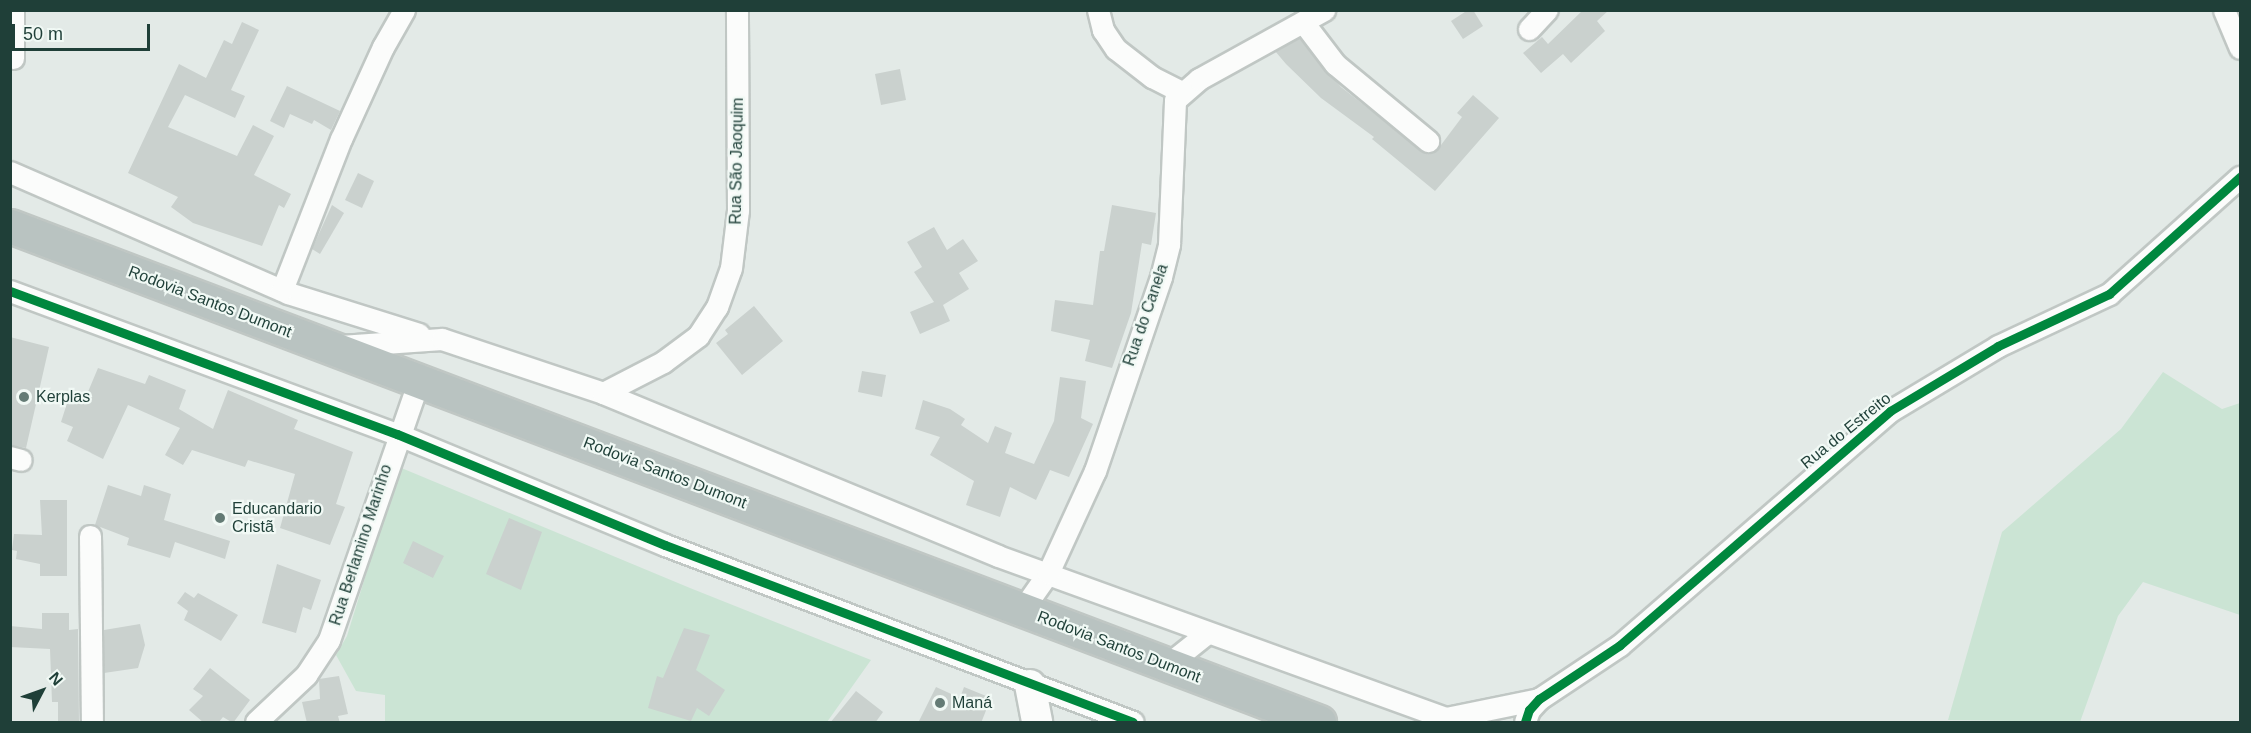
<!DOCTYPE html>
<meta charset="utf-8">
<style>
body{margin:0}
#map{position:relative;width:2251px;height:733px;overflow:hidden;background:#e3eae7;font-family:Helvetica,sans-serif}
div>[style]{position:absolute}
.green>*{inset:0;background:#cbe4d4}
.building>*{inset:0;background:#cad1ce}
.roads{filter:drop-shadow(2px 0 #c0c7c4) drop-shadow(-2px 0 #c0c7c4) drop-shadow(0 2px #c0c7c4) drop-shadow(0 -2px #c0c7c4)}
.street>*{height:21px;margin:-10.5px;padding:0 10.5px;transform-origin:10.5px;border-radius:10.5px;background:#fbfcfb}
.secondary>*{height:30px;margin:-15px;padding:0 15px;transform-origin:15px;border-radius:15px;background:#fbfcfb}
.highway>*{height:33px;margin:-16.5px;padding:0 16.5px;transform-origin:16.5px;border-radius:16.5px;background:#b9c3c1}
.cycleway>*{height:9px;margin:-4.5px;padding:0 4.5px;transform-origin:4.5px;border-radius:4.5px;background:#00873e}
.dots>*{width:16px;height:16px;translate:-50% -50%;box-sizing:border-box;border:3px solid #f1f9f5;border-radius:50%}
span{translate:-50% -50%;white-space:nowrap;text-align:center;line-height:1.15;-webkit-text-stroke:4.5px #f1f9f5;paint-order:stroke}
.street-label{font-size:16px;color:#1f3f38}
.poi-label{font-size:16px;color:#1f3f38}
.left{translate:0 -50%;text-align:left}
.frame{position:absolute;inset:0;border:12px solid #1f3f38;pointer-events:none}
.north{position:absolute;left:12px;top:661px;width:60px;height:60px;-webkit-text-stroke:4px #f1f9f5;paint-order:stroke;rotate:49deg;font-size:16px;font-weight:700;line-height:24px;text-align:center;color:#1f3f38}
.north::after{content:'';display:block;margin:auto;width:21px;height:27px;background:#1f3f38;clip-path:polygon(50% 0,100% 100%,50% 72%,0 100%)}
.scale{position:absolute;left:12px;top:24px;width:138px;height:27px;box-sizing:border-box;border:3px solid #1f3f38;border-top:0;padding-left:8px;font-size:18px;line-height:21px;white-space:nowrap;color:#1f3f38;-webkit-text-stroke:4px #f1f9f5;paint-order:stroke}
</style>
<div id="map">
<div class="green">
<div style="clip-path:polygon(2163px 372px,2222px 409px,2240px 403px,2240px 615px,2143px 582px,2118px 616px,2080px 722px,1948px 720px,2002px 532px,2121px 429px)"></div>
<div style="clip-path:polygon(399px 467px,690px 588px,871px 660px,827px 722px,385px 722px,385px 695px,356px 691px,336px 655px,347px 636px)"></div>
</div>
<div class="building">
<div style="clip-path:polygon(1468px 10px,1473px 10px,1483px 26px,1463px 39px,1451px 21px)"></div>
<div style="clip-path:polygon(1583px 10px,1609px 10px,1597px 21px,1605px 31px,1571px 63px,1563px 54px,1541px 73px,1523px 53px,1542px 37px,1548px 44px)"></div>
<div style="clip-path:polygon(242px 22px,259px 30px,231px 90px,245px 96px,235px 118px,185px 95px,168px 127px,237px 156px,253px 125px,274px 136px,254px 175px,291px 194px,284px 208px,279px 205px,262px 246px,193px 223px,171px 207px,178px 197px,128px 173px,179px 64px,206px 78px,224px 40px,232px 44px)"></div>
<div style="clip-path:polygon(1299px 38px,1341px 87px,1425px 153px,1438px 149px,1462px 117px,1457px 113px,1473px 95px,1499px 118px,1435px 191px,1372px 139px,1374px 137px,1321px 98px,1286px 64px,1275px 51px)"></div>
<div style="clip-path:polygon(900px 69px,906px 100px,881px 105px,875px 74px)"></div>
<div style="clip-path:polygon(287px 86px,340px 111px,331px 130px,314px 120px,312px 124px,290px 114px,284px 128px,270px 121px)"></div>
<div style="clip-path:polygon(358px 173px,374px 181px,362px 208px,345px 200px)"></div>
<div style="clip-path:polygon(332px 205px,344px 213px,320px 254px,312px 249px)"></div>
<div style="clip-path:polygon(1112px 205px,1156px 213px,1151px 245px,1142px 243px,1131px 313px,1112px 368px,1085px 361px,1090px 340px,1051px 331px,1055px 300px,1093px 305px,1100px 251px,1104px 251px)"></div>
<div style="clip-path:polygon(934px 227px,947px 250px,963px 239px,978px 261px,959px 273px,969px 289px,943px 305px,950px 321px,920px 334px,910px 312px,934px 302px,914px 272px,922px 267px,907px 242px)"></div>
<div style="clip-path:polygon(754px 306px,783px 341px,742px 375px,716px 343px,728px 334px,725px 330px)"></div>
<div style="clip-path:polygon(10px 337px,49px 347px,26px 448px,10px 445px)"></div>
<div style="clip-path:polygon(98px 368px,145px 384px,149px 375px,186px 390px,179px 409px,213px 429px,228px 390px,298px 420px,294px 429px,353px 452px,336px 504px,345px 507px,330px 545px,280px 528px,295px 474px,248px 460px,245px 467px,192px 450px,183px 465px,165px 455px,180px 428px,128px 405px,103px 459px,67px 441px,73px 427px,61px 422px,70px 394px,85px 399px)"></div>
<div style="clip-path:polygon(862px 371px,886px 375px,882px 397px,858px 392px)"></div>
<div style="clip-path:polygon(1060px 377px,1086px 381px,1081px 418px,1093px 424px,1069px 477px,1050px 470px,1036px 500px,1010px 487px,1000px 517px,966px 505px,974px 481px,930px 455px,940px 437px,915px 429px,923px 400px,950px 409px,965px 419px,961px 425px,988px 443px,995px 426px,1012px 433px,1005px 453px,1034px 464px,1054px 421px)"></div>
<div style="clip-path:polygon(108px 485px,141px 496px,144px 485px,171px 494px,164px 520px,230px 541px,225px 559px,175px 542px,170px 558px,127px 545px,129px 538px,95px 525px)"></div>
<div style="clip-path:polygon(40px 500px,67px 500px,67px 576px,40px 576px,40px 564px,16px 559px,17px 551px,12px 550px,14px 534px,42px 535px)"></div>
<div style="clip-path:polygon(509px 518px,542px 532px,521px 590px,486px 574px)"></div>
<div style="clip-path:polygon(413px 541px,444px 556px,433px 578px,403px 563px)"></div>
<div style="clip-path:polygon(277px 564px,321px 580px,311px 610px,303px 607px,296px 633px,262px 623px)"></div>
<div style="clip-path:polygon(185px 592px,194px 598px,198px 593px,238px 615px,221px 641px,184px 620px,188px 611px,177px 603px)"></div>
<div style="clip-path:polygon(42px 613px,69px 613px,69px 630px,78px 629px,79px 723px,58px 723px,58px 702px,52px 702px,50px 649px,10px 647px,10px 626px,42px 629px)"></div>
<div style="clip-path:polygon(140px 624px,145px 645px,138px 668px,104px 673px,104px 630px)"></div>
<div style="clip-path:polygon(684px 628px,710px 635px,696px 670px,725px 690px,709px 716px,697px 708px,691px 721px,648px 708px,657px 676px,663px 678px)"></div>
<div style="clip-path:polygon(210px 668px,250px 700px,233px 723px,223px 717px,218px 723px,204px 723px,189px 710px,203px 696px,193px 689px)"></div>
<div style="clip-path:polygon(339px 676px,348px 714px,338px 716px,340px 723px,307px 723px,302px 702px,320px 699px,319px 679px)"></div>
<div style="clip-path:polygon(936px 687px,960px 698px,964px 687px,991px 698px,981px 723px,918px 723px)"></div>
<div style="clip-path:polygon(856px 691px,883px 712px,875px 723px,830px 723px)"></div>
</div>
<div class="roads">
<div class="street">
<div style="left:13px;top:10px;width:48px;rotate:90deg"></div>
<div style="left:1098px;top:10px;width:21px;rotate:76deg"></div>
<div style="left:1103px;top:30px;width:23px;rotate:56deg"></div>
<div style="left:1116px;top:49px;width:46px;rotate:37.9deg"></div>
<div style="left:1152px;top:77px;width:34px;rotate:27deg"></div>
<div style="left:2224px;top:10px;width:41px;rotate:67.2deg"></div>
<div style="left:1303px;top:22px;width:53px;rotate:52.7deg"></div>
<div style="left:1335px;top:64px;width:121px;rotate:39.6deg"></div>
<div style="left:1529px;top:29px;width:26px;rotate:-47deg"></div>
<div style="left:10px;top:172px;width:303px;rotate:23.5deg"></div>
<div style="left:288px;top:293px;width:137px;rotate:17.4deg"></div>
<div style="left:282px;top:290px;width:162px;rotate:-68.7deg"></div>
<div style="left:341px;top:139px;width:101px;rotate:-65.5deg"></div>
<div style="left:383px;top:47px;width:43px;rotate:-60.4deg"></div>
<div style="left:10px;top:291px;width:413px;rotate:20.3deg"></div>
<div style="left:397px;top:434px;width:290px;rotate:22.5deg"></div>
<div style="left:665px;top:545px;width:500px;rotate:20.72deg"></div>
<div style="left:340px;top:346px;width:102px;rotate:-3.9deg"></div>
<div style="left:442px;top:339px;width:170px;rotate:18.5deg"></div>
<div style="left:603px;top:393px;width:427px;rotate:22.4deg"></div>
<div style="left:998px;top:556px;width:488px;rotate:19.9deg"></div>
<div style="left:603px;top:393px;width:68px;rotate:-27.3deg"></div>
<div style="left:663px;top:362px;width:44px;rotate:-36.6deg"></div>
<div style="left:698px;top:336px;width:35px;rotate:-57deg"></div>
<div style="left:717px;top:307px;width:41px;rotate:-70.3deg"></div>
<div style="left:731px;top:268px;width:58px;rotate:-83.1deg"></div>
<div style="left:738px;top:210px;width:200px;rotate:-90.3deg"></div>
<div style="left:10px;top:457px;width:11px;rotate:15deg"></div>
<div style="left:90px;top:536px;width:186px;rotate:89.4deg"></div>
<div style="left:1022px;top:610px;width:45px;rotate:-54.9deg"></div>
<div style="left:1048px;top:573px;width:112px;rotate:-65.3deg"></div>
<div style="left:1095px;top:471px;width:205px;rotate:-71.2deg"></div>
<div style="left:1161px;top:277px;width:34px;rotate:-76deg"></div>
<div style="left:1169px;top:244px;width:144px;rotate:-87.6deg"></div>
<div style="left:1175px;top:100px;width:32px;rotate:-41deg"></div>
<div style="left:1199px;top:79px;width:143px;rotate:-28.9deg"></div>
<div style="left:1167px;top:665px;width:50px;rotate:-38.5deg"></div>
<div style="left:1446px;top:718px;width:95px;rotate:-11.5deg"></div>
<div style="left:256px;top:722px;width:69px;rotate:-43.2deg"></div>
<div style="left:306px;top:675px;width:42px;rotate:-56.7deg"></div>
<div style="left:329px;top:640px;width:275px;rotate:-70.9deg"></div>
<div style="left:1525px;top:722px;width:13px;rotate:-72deg"></div>
<div style="left:1529px;top:710px;width:15px;rotate:-48deg"></div>
<div style="left:1539px;top:699px;width:97px;rotate:-33.7deg"></div>
<div style="left:1620px;top:645px;width:357px;rotate:-40.9deg"></div>
<div style="left:1890px;top:411px;width:126px;rotate:-31deg"></div>
<div style="left:1998px;top:346px;width:123px;rotate:-25.1deg"></div>
<div style="left:2109px;top:294px;width:176px;rotate:-41.8deg"></div>
</div>
<div class="secondary">
<div style="left:1030px;top:685px;width:38px;rotate:79deg"></div>
</div>
<div class="highway">
<div style="left:10px;top:226px;width:1400px;rotate:20.75deg"></div>
</div>
</div>
<div class="cycleway">
<div style="left:10px;top:291px;width:413px;rotate:20.3deg"></div>
<div style="left:397px;top:434px;width:290px;rotate:22.5deg"></div>
<div style="left:665px;top:545px;width:500px;rotate:20.72deg"></div>
<div style="left:1525px;top:722px;width:13px;rotate:-72deg"></div>
<div style="left:1529px;top:710px;width:15px;rotate:-48deg"></div>
<div style="left:1539px;top:699px;width:97px;rotate:-33.7deg"></div>
<div style="left:1620px;top:645px;width:357px;rotate:-40.9deg"></div>
<div style="left:1890px;top:411px;width:126px;rotate:-31deg"></div>
<div style="left:1998px;top:346px;width:123px;rotate:-25.1deg"></div>
<div style="left:2109px;top:294px;width:176px;rotate:-41.8deg"></div>
</div>
<div class="dots">
<div style="left:24px;top:397px;background:#647b75"></div>
<div style="left:220px;top:518px;background:#647b75"></div>
<div style="left:940px;top:703px;background:#647b75"></div>
</div>
<div class="street-label">
<span style="left:737px;top:161px;rotate:-89deg">Rua São Jaoquim</span>
<span style="left:210px;top:302px;rotate:21deg">Rodovia Santos Dumont</span>
<span style="left:1146px;top:315px;rotate:-71deg">Rua do Canela</span>
<span style="left:1846px;top:431px;rotate:-39deg">Rua do Estreito</span>
<span style="left:665px;top:473px;rotate:21deg">Rodovia Santos Dumont</span>
<span style="left:361px;top:545px;rotate:-72deg">Rua Berlamino Marinho</span>
<span style="left:1119px;top:647px;rotate:21deg">Rodovia Santos Dumont</span>
</div>
<div class="poi-label">
<span class="left" style="left:36px;top:397px">Kerplas</span>
<span class="left" style="left:232px;top:518px">Educandario<br>Cristã</span>
<span class="left" style="left:952px;top:703px">Maná</span>
</div>
<div class="frame"></div>
<div class="north">N</div>
<div class="scale">50 m</div>
</div>
